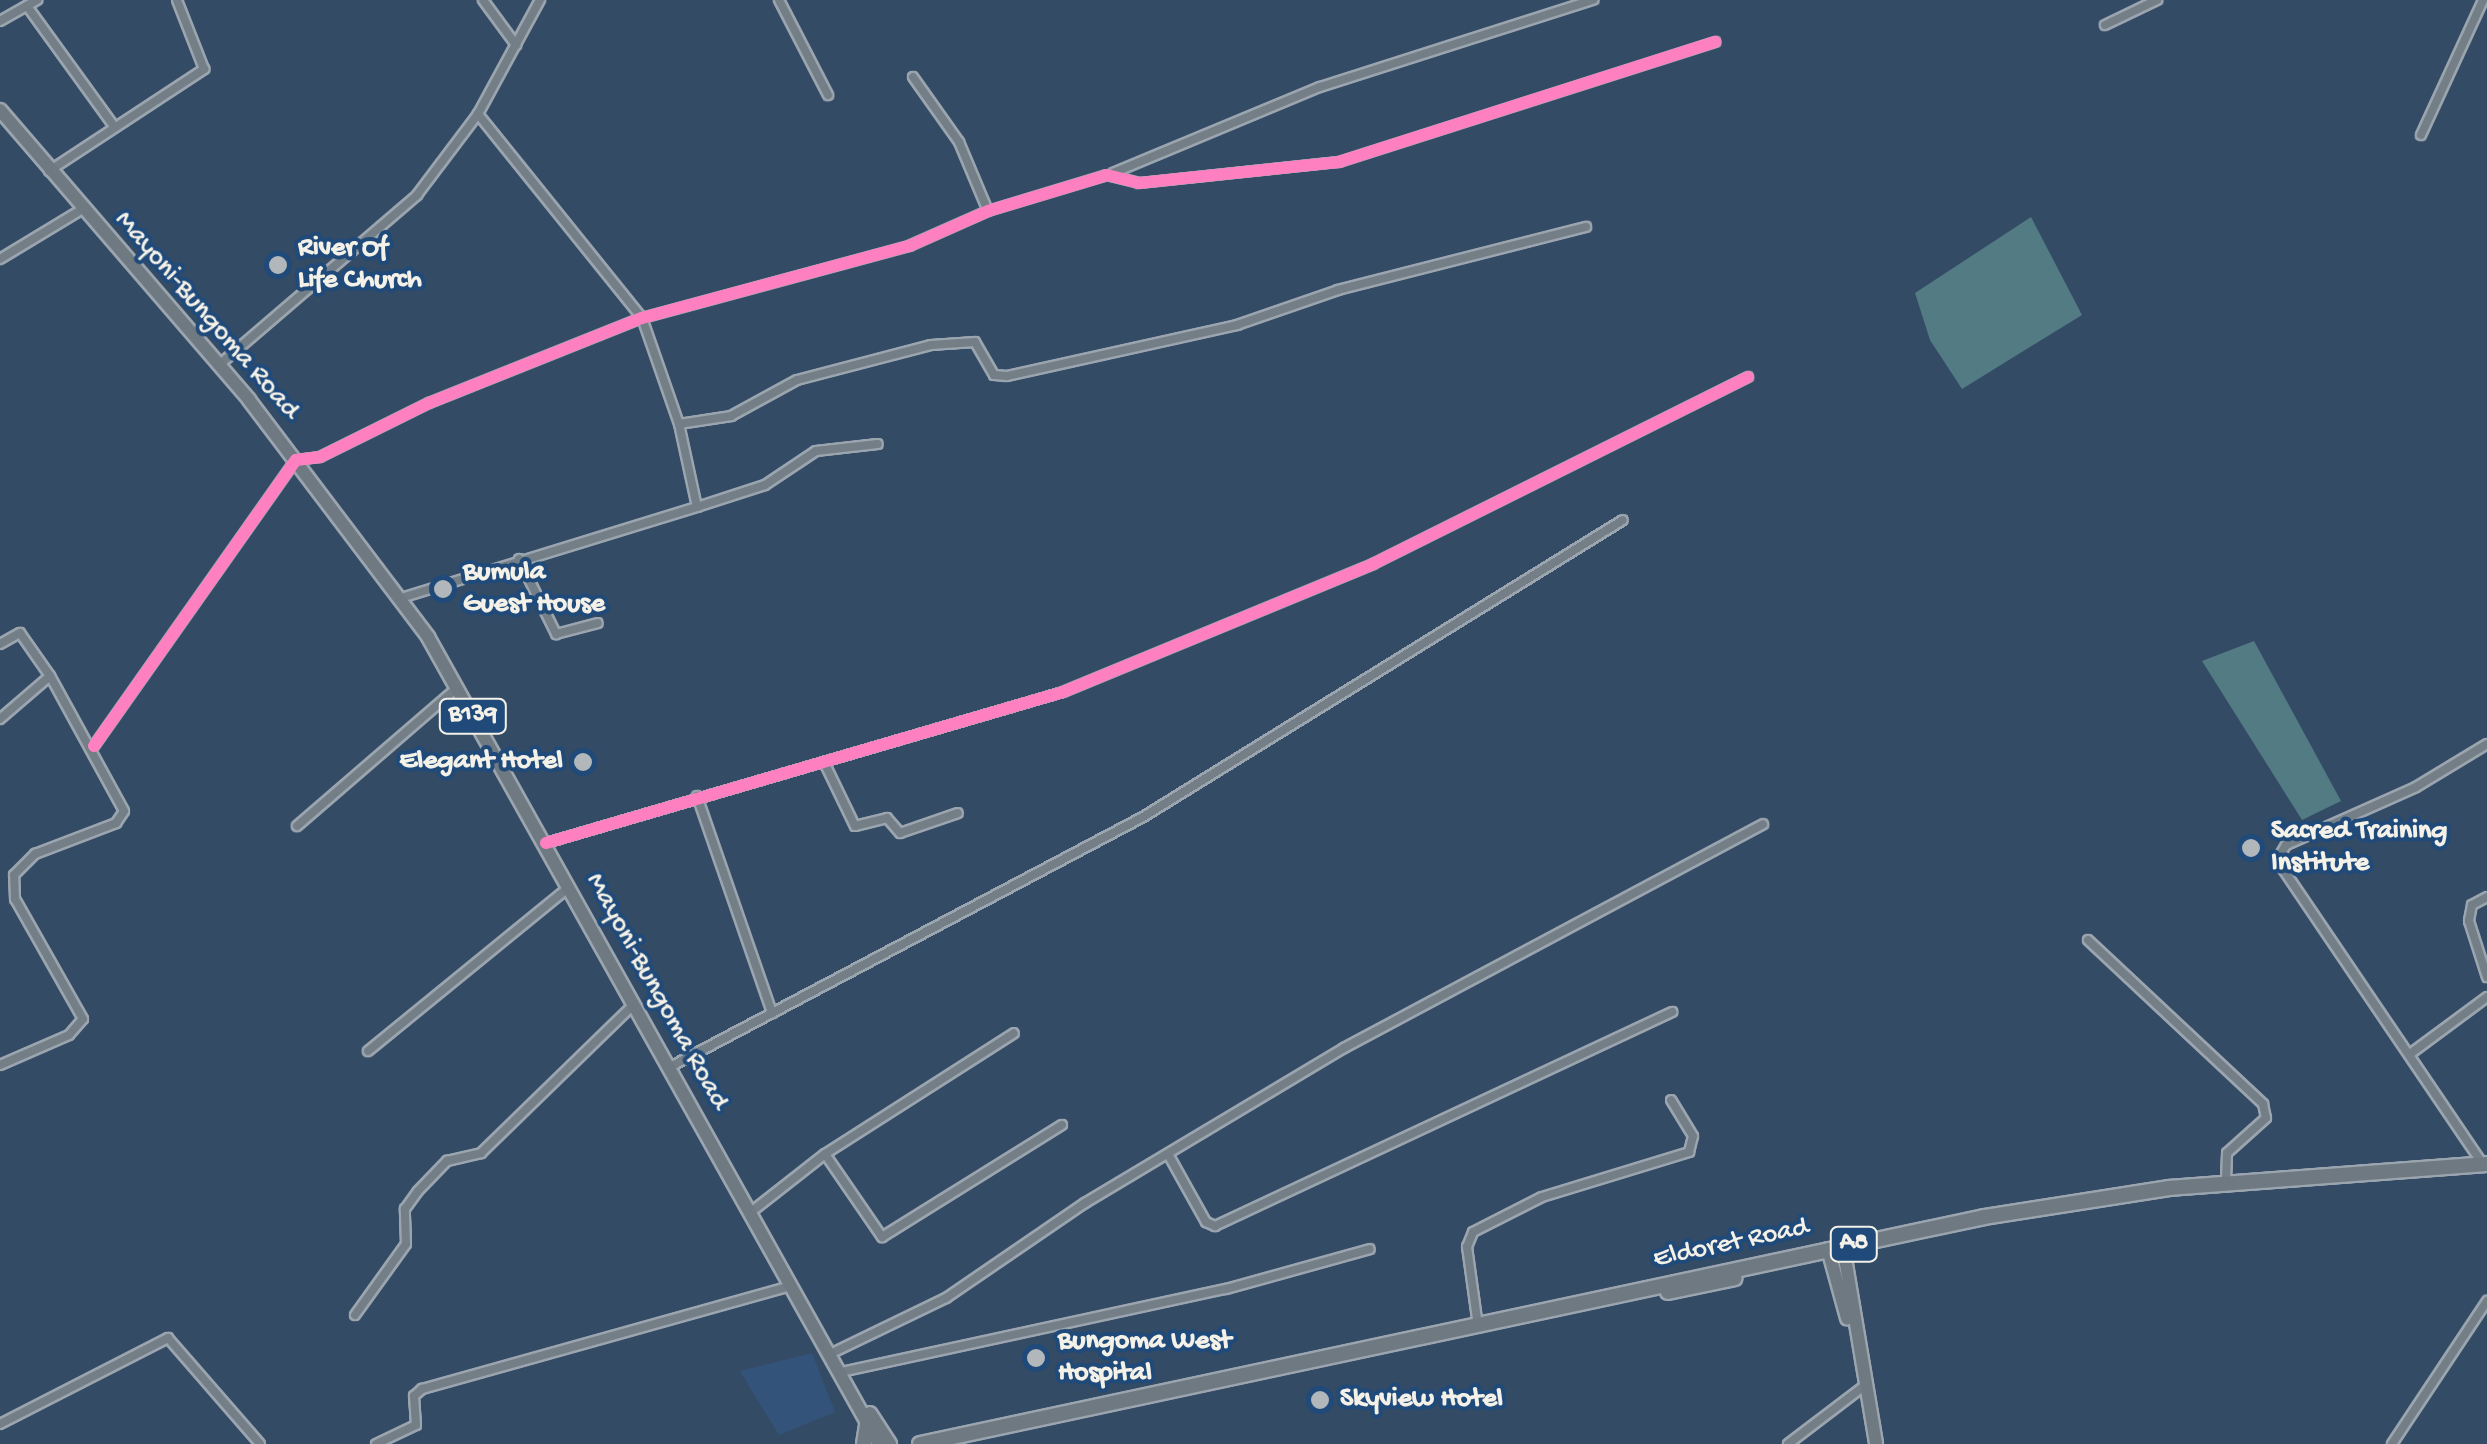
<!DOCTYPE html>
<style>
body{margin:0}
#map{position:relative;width:2487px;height:1444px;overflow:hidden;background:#344b65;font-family:"Gochi Hand",sans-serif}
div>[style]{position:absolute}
.built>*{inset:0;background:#34537b}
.green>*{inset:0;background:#527b84}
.roads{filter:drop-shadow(2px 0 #9ba5af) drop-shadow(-2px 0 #9ba5af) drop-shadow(0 2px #9ba5af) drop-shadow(0 -2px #9ba5af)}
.minor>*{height:8px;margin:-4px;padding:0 4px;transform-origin:4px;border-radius:4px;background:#737e87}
.primary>*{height:12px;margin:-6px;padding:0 6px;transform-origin:6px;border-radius:6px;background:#6f7982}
.trunk>*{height:14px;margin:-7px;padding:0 7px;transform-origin:7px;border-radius:7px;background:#6f7982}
.cycleway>*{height:12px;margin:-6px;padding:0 6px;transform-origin:6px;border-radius:6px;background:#ff80c0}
.dots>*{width:28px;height:28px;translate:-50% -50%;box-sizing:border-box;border:5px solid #1f4a7a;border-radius:50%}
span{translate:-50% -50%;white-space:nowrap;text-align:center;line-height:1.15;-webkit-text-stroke:8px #1f4a7a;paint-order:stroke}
.shield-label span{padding:2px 8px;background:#1f4a7a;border:2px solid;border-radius:8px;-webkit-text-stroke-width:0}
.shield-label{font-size:25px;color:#f4f1e8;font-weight:700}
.poi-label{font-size:28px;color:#f4f1e8;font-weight:700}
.left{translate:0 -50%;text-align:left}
.right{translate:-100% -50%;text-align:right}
.street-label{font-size:28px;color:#f4f1e8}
</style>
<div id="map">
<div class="built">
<div style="clip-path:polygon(812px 1353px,835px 1412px,779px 1435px,740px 1371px)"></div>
</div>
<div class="green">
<div style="clip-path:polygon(2031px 217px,2082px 315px,1962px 389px,1930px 340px,1915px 293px)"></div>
<div style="clip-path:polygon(2254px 641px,2341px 801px,2302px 820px,2202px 661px)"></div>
</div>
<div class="roads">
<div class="minor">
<div style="left:483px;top:0;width:56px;rotate:53.7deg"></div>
<div style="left:779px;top:0;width:107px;rotate:62.7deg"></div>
<div style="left:27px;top:6px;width:147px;rotate:54.1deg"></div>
<div style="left:0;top:21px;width:43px;rotate:-29.6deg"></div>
<div style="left:2105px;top:25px;width:58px;rotate:-25.7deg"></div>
<div style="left:913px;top:77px;width:80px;rotate:54.7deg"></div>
<div style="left:959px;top:142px;width:75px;rotate:67.2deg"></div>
<div style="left:2421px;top:135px;width:149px;rotate:-65.3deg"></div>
<div style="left:49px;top:171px;width:186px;rotate:-33.3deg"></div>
<div style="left:204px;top:69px;width:74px;rotate:-111.4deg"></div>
<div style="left:1113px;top:173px;width:224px;rotate:-22.6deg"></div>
<div style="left:1320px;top:87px;width:287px;rotate:-17.7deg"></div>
<div style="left:0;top:259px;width:95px;rotate:-31.2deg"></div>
<div style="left:219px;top:365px;width:261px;rotate:-40.6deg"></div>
<div style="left:417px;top:195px;width:101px;rotate:-53deg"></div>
<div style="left:478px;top:114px;width:130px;rotate:-61.5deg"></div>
<div style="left:679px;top:424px;width:53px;rotate:-8.7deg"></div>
<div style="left:731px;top:416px;width:75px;rotate:-28.6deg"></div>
<div style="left:797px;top:380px;width:138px;rotate:-14.6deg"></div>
<div style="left:931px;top:345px;width:44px;rotate:-3.9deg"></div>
<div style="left:975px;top:342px;width:38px;rotate:60deg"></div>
<div style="left:994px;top:375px;width:13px;rotate:4deg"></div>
<div style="left:1007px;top:376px;width:236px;rotate:-12.5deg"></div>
<div style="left:1237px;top:325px;width:107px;rotate:-19.1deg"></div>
<div style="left:1338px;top:290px;width:256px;rotate:-14.3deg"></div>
<div style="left:697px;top:507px;width:71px;rotate:-17.9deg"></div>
<div style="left:765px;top:485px;width:61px;rotate:-33.7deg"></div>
<div style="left:816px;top:451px;width:62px;rotate:-6.4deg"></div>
<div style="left:519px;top:559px;width:84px;rotate:63.7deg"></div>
<div style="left:556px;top:634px;width:43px;rotate:-14.7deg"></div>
<div style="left:401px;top:598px;width:310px;rotate:-17.1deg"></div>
<div style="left:697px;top:507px;width:85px;rotate:-102.2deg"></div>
<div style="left:679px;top:424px;width:112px;rotate:-109.2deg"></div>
<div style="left:642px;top:318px;width:262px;rotate:-128.8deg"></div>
<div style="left:0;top:644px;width:23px;rotate:-29deg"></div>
<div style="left:20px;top:633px;width:52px;rotate:55.1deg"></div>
<div style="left:50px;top:676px;width:66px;rotate:139.3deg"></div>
<div style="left:94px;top:746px;width:350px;rotate:-54.8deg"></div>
<div style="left:296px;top:460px;width:24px;rotate:-7deg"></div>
<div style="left:320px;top:457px;width:122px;rotate:-26.4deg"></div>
<div style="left:429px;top:403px;width:229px;rotate:-21.8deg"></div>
<div style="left:642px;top:318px;width:277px;rotate:-15.1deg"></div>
<div style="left:909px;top:246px;width:86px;rotate:-23.9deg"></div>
<div style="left:988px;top:211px;width:124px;rotate:-16.8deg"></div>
<div style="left:1107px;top:175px;width:33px;rotate:14deg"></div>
<div style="left:1139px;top:183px;width:201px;rotate:-6deg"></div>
<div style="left:1339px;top:162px;width:395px;rotate:-17.7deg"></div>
<div style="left:824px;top:762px;width:71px;rotate:64.2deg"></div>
<div style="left:855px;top:826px;width:33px;rotate:-14deg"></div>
<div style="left:887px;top:818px;width:20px;rotate:49deg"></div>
<div style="left:900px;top:833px;width:61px;rotate:-19deg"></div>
<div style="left:697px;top:796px;width:230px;rotate:70.9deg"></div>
<div style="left:297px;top:826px;width:211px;rotate:-40.8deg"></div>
<div style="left:546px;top:843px;width:539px;rotate:-16.28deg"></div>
<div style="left:1063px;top:692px;width:335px;rotate:-22.4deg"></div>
<div style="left:1373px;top:564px;width:419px;rotate:-26.5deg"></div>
<div style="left:2487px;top:897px;width:17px;rotate:152deg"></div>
<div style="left:2472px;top:905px;width:16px;rotate:101deg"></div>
<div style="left:2469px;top:921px;width:59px;rotate:72.2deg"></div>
<div style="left:2088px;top:940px;width:240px;rotate:43.1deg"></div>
<div style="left:2263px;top:1104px;width:14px;rotate:78deg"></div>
<div style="left:2266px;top:1118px;width:52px;rotate:138.1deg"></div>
<div style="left:2227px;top:1153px;width:30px;rotate:92deg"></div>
<div style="left:368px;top:1051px;width:259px;rotate:-39.2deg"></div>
<div style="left:2410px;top:1054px;width:96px;rotate:-36.5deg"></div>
<div style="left:0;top:1065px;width:75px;rotate:-23.5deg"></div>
<div style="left:69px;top:1035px;width:21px;rotate:-49deg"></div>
<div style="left:83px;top:1019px;width:138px;rotate:-119.5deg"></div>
<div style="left:15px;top:899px;width:24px;rotate:-92deg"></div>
<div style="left:14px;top:875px;width:30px;rotate:-45deg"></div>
<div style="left:35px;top:854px;width:87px;rotate:-20.9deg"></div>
<div style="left:116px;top:823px;width:14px;rotate:-56deg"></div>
<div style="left:124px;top:811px;width:154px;rotate:-118.7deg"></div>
<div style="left:670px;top:1067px;width:535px;rotate:-27.86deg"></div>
<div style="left:1143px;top:817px;width:564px;rotate:-31.75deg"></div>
<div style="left:825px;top:1154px;width:101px;rotate:55.5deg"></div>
<div style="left:882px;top:1237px;width:212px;rotate:-31.9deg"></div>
<div style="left:1168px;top:1154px;width:78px;rotate:60.8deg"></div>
<div style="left:1206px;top:1222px;width:10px;rotate:24deg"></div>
<div style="left:1215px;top:1226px;width:505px;rotate:-25.09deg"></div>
<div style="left:2482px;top:1163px;width:366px;rotate:-124.1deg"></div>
<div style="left:2277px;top:860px;width:17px;rotate:-59deg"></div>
<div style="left:2286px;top:845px;width:142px;rotate:-24deg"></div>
<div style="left:2416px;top:787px;width:83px;rotate:-31.2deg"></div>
<div style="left:751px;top:1212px;width:94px;rotate:-38.1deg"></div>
<div style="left:825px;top:1154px;width:224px;rotate:-32.6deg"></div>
<div style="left:355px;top:1315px;width:87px;rotate:-54.3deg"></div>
<div style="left:406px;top:1244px;width:35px;rotate:-92deg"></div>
<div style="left:405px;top:1209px;width:22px;rotate:-54deg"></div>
<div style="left:418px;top:1191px;width:42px;rotate:-46deg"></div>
<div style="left:447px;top:1161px;width:35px;rotate:-13deg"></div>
<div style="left:481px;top:1153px;width:212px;rotate:-44.2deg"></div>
<div style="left:1478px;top:1326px;width:80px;rotate:-97.9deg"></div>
<div style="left:1467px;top:1247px;width:16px;rotate:-68deg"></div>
<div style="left:1473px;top:1232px;width:77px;rotate:-26.9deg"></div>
<div style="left:1542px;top:1197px;width:154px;rotate:-17deg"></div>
<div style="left:1689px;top:1152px;width:16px;rotate:-76deg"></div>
<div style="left:1693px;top:1136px;width:42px;rotate:-121.4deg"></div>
<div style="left:830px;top:1354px;width:129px;rotate:-25.8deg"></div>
<div style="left:946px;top:1298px;width:168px;rotate:-34.4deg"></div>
<div style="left:1085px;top:1203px;width:302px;rotate:-30.9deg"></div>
<div style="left:1344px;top:1048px;width:475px;rotate:-28.1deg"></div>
<div style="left:841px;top:1372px;width:394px;rotate:-12.2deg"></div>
<div style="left:1226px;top:1289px;width:149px;rotate:-15.5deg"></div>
<div style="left:0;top:1424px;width:189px;rotate:-27.1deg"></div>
<div style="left:168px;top:1338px;width:140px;rotate:49deg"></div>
<div style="left:376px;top:1444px;width:44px;rotate:-25.4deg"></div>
<div style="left:416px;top:1425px;width:29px;rotate:-94deg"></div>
<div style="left:414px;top:1396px;width:11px;rotate:-41deg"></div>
<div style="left:422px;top:1389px;width:384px;rotate:-15.6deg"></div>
<div style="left:1788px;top:1444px;width:96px;rotate:-37.3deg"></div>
<div style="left:2392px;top:1444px;width:172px;rotate:-56.4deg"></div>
</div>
<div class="primary">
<div style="left:0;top:110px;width:382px;rotate:49.3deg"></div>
<div style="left:249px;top:400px;width:297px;rotate:52.9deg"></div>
<div style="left:428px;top:637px;width:924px;rotate:60.8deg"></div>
<div style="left:1843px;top:1246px;width:201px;rotate:80.5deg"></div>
<div style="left:1828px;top:1249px;width:72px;rotate:74.6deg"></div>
<div style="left:870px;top:1413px;width:37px;rotate:57deg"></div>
</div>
<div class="trunk">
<div style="left:1668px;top:1292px;width:68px;rotate:-11.8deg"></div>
<div style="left:864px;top:1444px;width:20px;rotate:-81deg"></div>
<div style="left:920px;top:1444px;width:1088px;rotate:-12.04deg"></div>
<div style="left:1984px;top:1217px;width:187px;rotate:-8.9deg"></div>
<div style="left:2169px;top:1188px;width:319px;rotate:-4.3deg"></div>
</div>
</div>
<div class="cycleway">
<div style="left:94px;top:746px;width:350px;rotate:-54.8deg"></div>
<div style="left:296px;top:460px;width:24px;rotate:-7deg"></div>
<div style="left:320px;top:457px;width:122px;rotate:-26.4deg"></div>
<div style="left:429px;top:403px;width:229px;rotate:-21.8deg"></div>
<div style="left:642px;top:318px;width:277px;rotate:-15.1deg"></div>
<div style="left:909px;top:246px;width:86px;rotate:-23.9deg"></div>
<div style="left:988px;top:211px;width:124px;rotate:-16.8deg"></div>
<div style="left:1107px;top:175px;width:33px;rotate:14deg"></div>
<div style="left:1139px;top:183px;width:201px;rotate:-6deg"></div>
<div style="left:1339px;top:162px;width:395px;rotate:-17.7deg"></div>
<div style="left:546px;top:843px;width:539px;rotate:-16.28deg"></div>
<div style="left:1063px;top:692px;width:335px;rotate:-22.4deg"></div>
<div style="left:1373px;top:564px;width:419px;rotate:-26.5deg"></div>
</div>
<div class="dots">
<div style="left:278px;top:265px;background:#b1b7ba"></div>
<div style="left:443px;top:589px;background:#b1b7ba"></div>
<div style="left:583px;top:762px;background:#b1b7ba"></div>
<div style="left:2251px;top:848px;background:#b1b7ba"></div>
<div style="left:1036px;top:1358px;background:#b1b7ba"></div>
<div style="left:1320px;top:1400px;background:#b1b7ba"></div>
</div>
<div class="shield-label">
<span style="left:473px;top:716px">B139</span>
<span style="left:1854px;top:1244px">A8</span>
</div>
<div class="poi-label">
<span class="left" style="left:298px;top:265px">River Of<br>Life Church</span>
<span class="left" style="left:463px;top:589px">Bumula<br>Guest House</span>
<span class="right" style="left:563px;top:762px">Elegant Hotel</span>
<span class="left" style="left:2271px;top:848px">Sacred Training<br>Institute</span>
<span class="left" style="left:1058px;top:1358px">Bungoma West<br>Hospital</span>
<span class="left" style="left:1340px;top:1400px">Skyview Hotel</span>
</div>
<div class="street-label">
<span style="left:206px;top:316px;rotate:49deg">Mayoni-Bungoma Road</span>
<span style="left:656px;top:992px;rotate:61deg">Mayoni-Bungoma Road</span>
<span style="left:1731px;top:1244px;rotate:-12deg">Eldoret Road</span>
</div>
</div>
